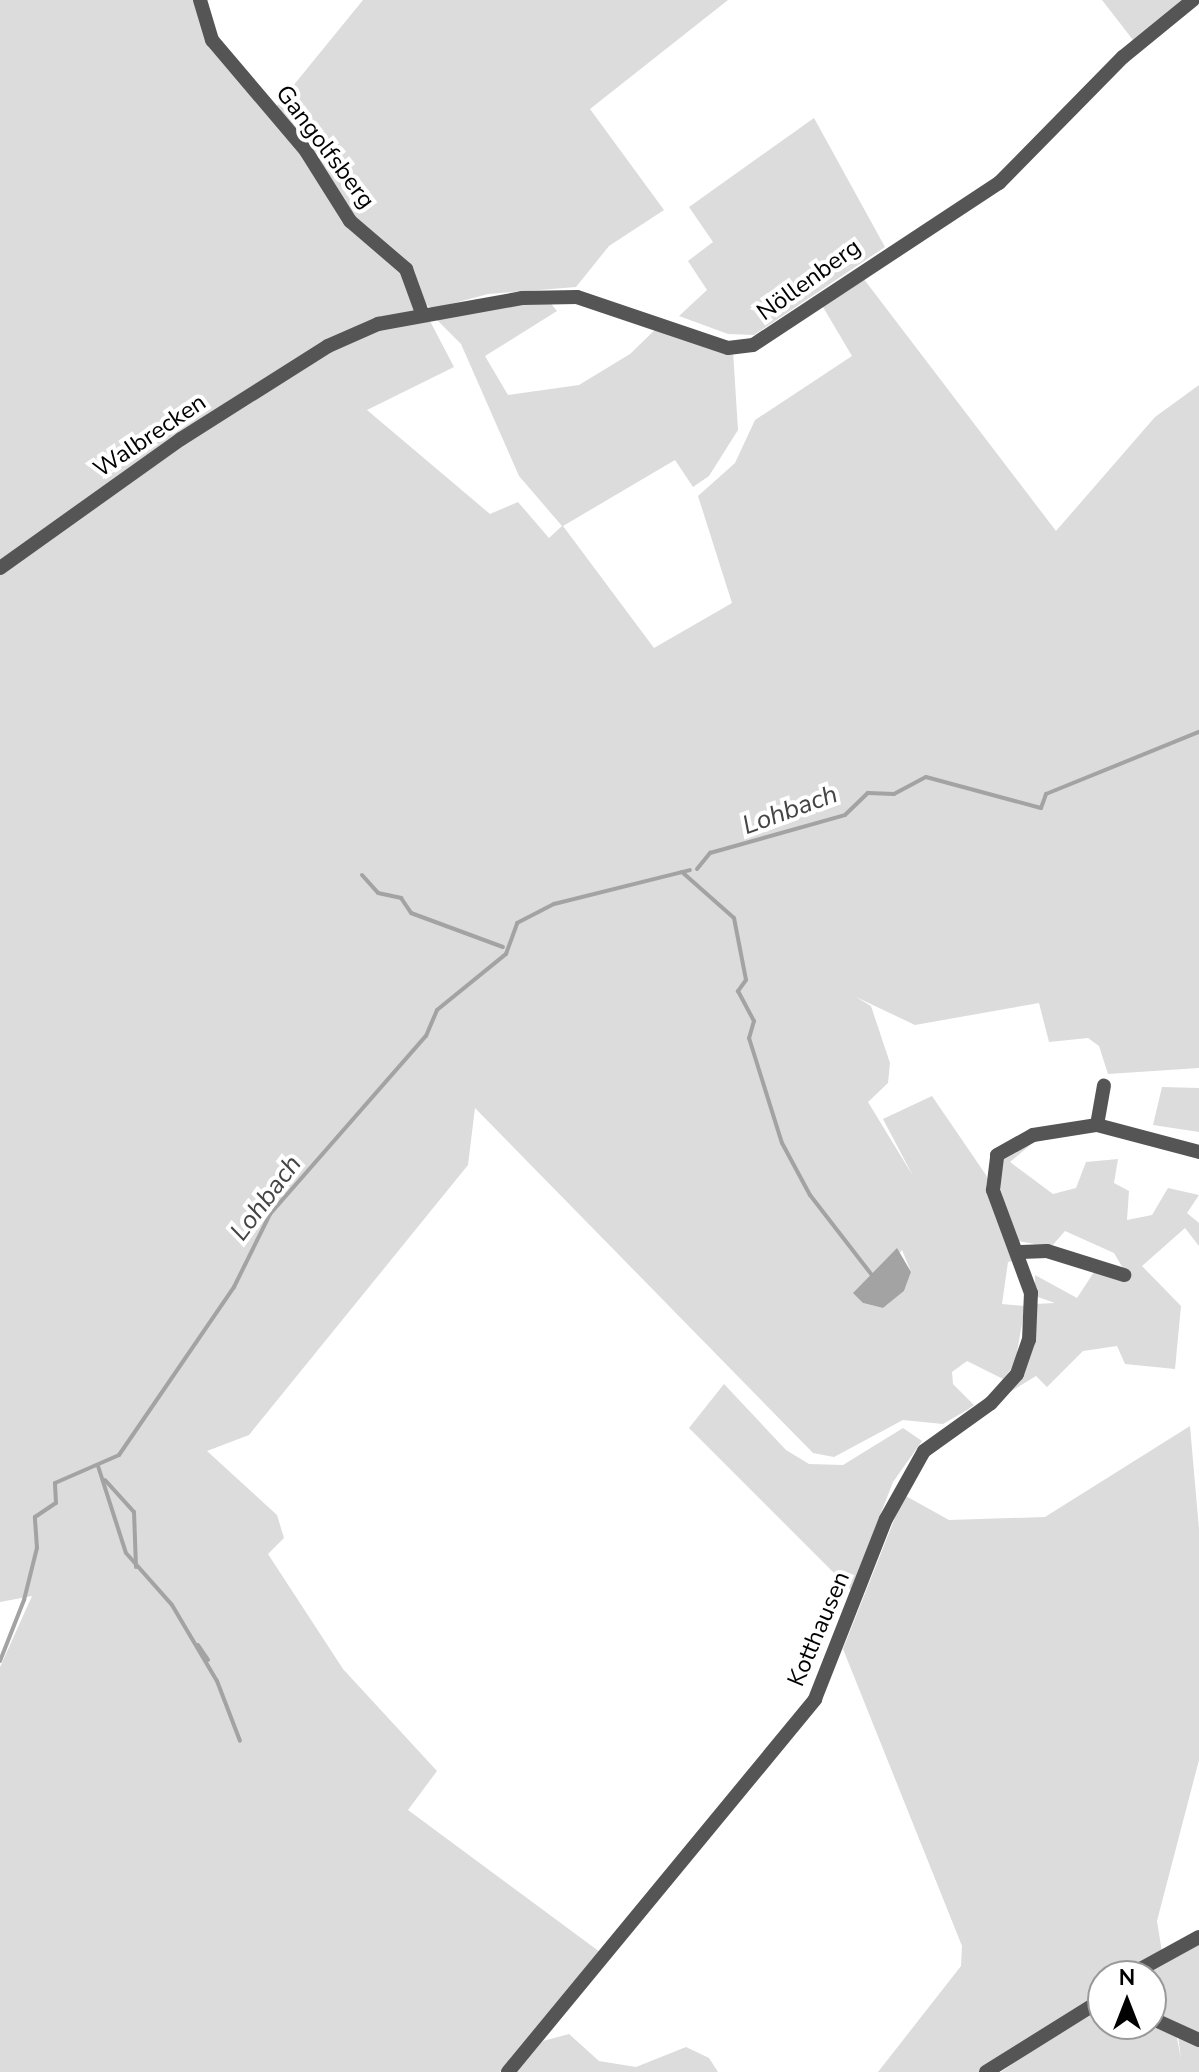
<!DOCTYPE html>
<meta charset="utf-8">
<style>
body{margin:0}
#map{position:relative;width:1199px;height:2072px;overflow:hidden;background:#fff;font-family:"Nunito Sans",sans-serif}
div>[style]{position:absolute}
.green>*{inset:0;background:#dcdcdc}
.water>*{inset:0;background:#a3a3a3}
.stream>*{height:4px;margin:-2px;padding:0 2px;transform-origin:2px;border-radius:2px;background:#a3a3a3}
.minor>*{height:14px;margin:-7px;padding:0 7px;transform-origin:7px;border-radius:7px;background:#555}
span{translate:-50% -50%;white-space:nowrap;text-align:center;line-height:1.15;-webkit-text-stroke:8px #fff;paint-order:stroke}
.street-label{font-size:24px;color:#000}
.water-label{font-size:26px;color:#444;font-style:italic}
.north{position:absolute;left:1087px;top:1960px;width:80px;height:80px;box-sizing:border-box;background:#fff;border:2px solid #999;border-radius:50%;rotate:0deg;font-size:22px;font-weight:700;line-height:32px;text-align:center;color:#000}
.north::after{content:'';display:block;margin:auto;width:28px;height:36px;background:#000;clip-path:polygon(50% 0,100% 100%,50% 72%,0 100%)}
</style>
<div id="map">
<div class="green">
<div style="clip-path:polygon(evenodd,0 0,206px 0,216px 38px,275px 108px,363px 0,728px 0,590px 109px,664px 210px,609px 246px,576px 287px,488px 294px,432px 309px,418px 298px,454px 367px,367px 410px,490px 514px,518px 502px,549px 538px,562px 526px,519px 476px,461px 344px,436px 319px,545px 296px,557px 311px,485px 356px,508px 395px,579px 385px,630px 354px,661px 324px,733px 351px,738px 430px,709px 476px,693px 487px,675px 460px,563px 526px,654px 648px,732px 603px,698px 496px,735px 463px,755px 420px,852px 356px,820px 302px,860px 274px,1056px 531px,1155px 417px,1199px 385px,1199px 1068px,1108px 1074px,1099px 1046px,1088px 1038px,1049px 1042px,1039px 1003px,915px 1025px,856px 997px,871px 1006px,890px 1063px,888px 1083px,868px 1102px,913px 1176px,883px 1119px,932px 1096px,986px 1175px,1018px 1260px,1008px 1262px,1002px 1304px,1025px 1306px,1015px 1364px,1003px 1379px,967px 1361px,952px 1372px,953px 1384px,974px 1405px,967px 1410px,943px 1424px,903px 1420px,834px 1457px,813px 1453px,475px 1108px,468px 1165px,249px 1435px,207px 1451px,277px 1515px,284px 1538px,268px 1554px,343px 1669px,437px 1771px,408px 1810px,604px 1955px,500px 2072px,0 2072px,0 1667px,32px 1596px,0 1602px,0 0,902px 1250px,911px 1272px,904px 1291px,883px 1308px,863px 1303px,902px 1250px)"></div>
<div style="clip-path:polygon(1102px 0,1185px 0,1133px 40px)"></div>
<div style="clip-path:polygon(814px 118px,885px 247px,754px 335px,728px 334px,679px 316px,707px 290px,688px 261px,713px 242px,689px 207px)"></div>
<div style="clip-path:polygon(1162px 1087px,1199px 1088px,1199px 1132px,1153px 1125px)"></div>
<div style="clip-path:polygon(1041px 1136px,1010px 1162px,1053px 1194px,1076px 1188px,1086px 1162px,1118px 1159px,1114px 1183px,1129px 1191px,1127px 1220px,1152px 1215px,1168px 1188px,1199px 1195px,1187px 1213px,1199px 1223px,1199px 1246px,1185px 1228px,1142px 1266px,1181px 1306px,1175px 1369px,1125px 1364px,1117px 1346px,1083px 1351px,1047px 1387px,1036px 1376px,1005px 1395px,1026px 1361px,1035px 1304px,1055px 1303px,1035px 1296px,1035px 1275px,1077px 1298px,1094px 1272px,1130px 1280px,1114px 1253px,1065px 1231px,1051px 1247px,1018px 1241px,995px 1173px,1004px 1153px)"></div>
<div style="clip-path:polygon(724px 1384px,786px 1450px,809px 1464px,843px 1465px,903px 1428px,922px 1441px,893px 1482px,851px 1590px,689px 1428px)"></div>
<div style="clip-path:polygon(1190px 1426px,1199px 1529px,1199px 1760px,1157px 1921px,1162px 1952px,1128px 1976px,1103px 1976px,1103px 1992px,984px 2072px,878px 2072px,961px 1966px,962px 1946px,843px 1649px,904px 1495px,949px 1520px,1045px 1517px)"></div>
<div style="clip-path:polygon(1199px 1941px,1199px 2034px,1174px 2023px,1181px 2059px,1178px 2036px,1199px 2047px,1199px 2072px,1001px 2072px,1103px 2000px,1103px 2024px,1151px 2024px,1151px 1976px,1138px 1976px)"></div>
<div style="clip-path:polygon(569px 2034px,599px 2061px,636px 2067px,686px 2047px,709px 2058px,718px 2072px,517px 2072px,543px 2041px)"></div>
</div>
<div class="water">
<div style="clip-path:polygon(897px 1248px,911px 1272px,904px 1291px,883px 1308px,863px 1303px,853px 1293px)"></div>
</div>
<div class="stream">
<div style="left:697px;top:869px;width:21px;rotate:-51deg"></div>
<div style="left:710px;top:853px;width:140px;rotate:-15.7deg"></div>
<div style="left:845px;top:815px;width:32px;rotate:-44deg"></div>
<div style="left:868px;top:793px;width:26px;rotate:2deg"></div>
<div style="left:894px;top:794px;width:36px;rotate:-28deg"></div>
<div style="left:926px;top:777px;width:119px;rotate:15.1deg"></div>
<div style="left:1041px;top:808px;width:15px;rotate:-70deg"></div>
<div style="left:1046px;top:794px;width:165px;rotate:-22.1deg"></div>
<div style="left:682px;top:872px;width:69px;rotate:41.5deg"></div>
<div style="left:734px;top:918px;width:63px;rotate:79deg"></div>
<div style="left:746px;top:980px;width:14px;rotate:126deg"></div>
<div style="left:738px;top:991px;width:34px;rotate:62deg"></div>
<div style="left:754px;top:1021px;width:18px;rotate:106deg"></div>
<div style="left:749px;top:1038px;width:110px;rotate:72.6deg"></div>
<div style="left:782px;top:1143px;width:59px;rotate:61.7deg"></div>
<div style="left:810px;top:1195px;width:100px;rotate:52.3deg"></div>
<div style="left:362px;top:875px;width:24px;rotate:48deg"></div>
<div style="left:378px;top:893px;width:24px;rotate:12deg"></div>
<div style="left:401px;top:898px;width:18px;rotate:56deg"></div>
<div style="left:411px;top:913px;width:98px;rotate:20.3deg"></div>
<div style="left:98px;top:1466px;width:91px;rotate:72.2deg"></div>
<div style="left:126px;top:1553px;width:69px;rotate:48.5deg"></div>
<div style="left:172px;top:1605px;width:88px;rotate:59.4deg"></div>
<div style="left:217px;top:1681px;width:64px;rotate:69deg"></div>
<div style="left:105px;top:1480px;width:43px;rotate:47.8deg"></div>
<div style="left:134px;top:1512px;width:55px;rotate:87.9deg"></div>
<div style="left:198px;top:1645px;width:18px;rotate:56deg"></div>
<div style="left:0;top:1661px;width:66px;rotate:-68.5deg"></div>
<div style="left:24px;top:1600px;width:54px;rotate:-76deg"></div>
<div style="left:37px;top:1548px;width:31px;rotate:-94deg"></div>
<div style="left:35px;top:1517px;width:25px;rotate:-34deg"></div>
<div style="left:56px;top:1503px;width:20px;rotate:-93deg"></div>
<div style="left:55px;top:1483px;width:70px;rotate:-23.6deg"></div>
<div style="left:119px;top:1455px;width:204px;rotate:-55.6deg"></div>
<div style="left:234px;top:1287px;width:81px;rotate:-63.7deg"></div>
<div style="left:270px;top:1214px;width:237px;rotate:-48.8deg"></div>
<div style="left:426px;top:1036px;width:28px;rotate:-67deg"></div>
<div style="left:437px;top:1010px;width:89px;rotate:-39.1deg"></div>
<div style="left:506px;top:954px;width:33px;rotate:-70deg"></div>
<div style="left:517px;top:923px;width:42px;rotate:-27.2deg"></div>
<div style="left:554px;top:904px;width:140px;rotate:-14deg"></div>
</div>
<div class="minor">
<div style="left:200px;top:0;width:42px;rotate:73.3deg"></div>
<div style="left:212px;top:40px;width:145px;rotate:49.7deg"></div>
<div style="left:306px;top:151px;width:83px;rotate:57.8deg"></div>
<div style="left:350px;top:221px;width:74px;rotate:40.6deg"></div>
<div style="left:406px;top:269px;width:47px;rotate:70deg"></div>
<div style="left:0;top:568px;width:222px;rotate:-35.5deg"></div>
<div style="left:181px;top:439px;width:174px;rotate:-32.3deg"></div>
<div style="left:328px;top:346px;width:55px;rotate:-23.7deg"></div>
<div style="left:378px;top:324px;width:146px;rotate:-10.2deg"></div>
<div style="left:522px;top:298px;width:55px;rotate:-1deg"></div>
<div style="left:577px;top:297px;width:159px;rotate:18.7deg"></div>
<div style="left:728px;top:348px;width:25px;rotate:-7deg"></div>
<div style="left:753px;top:345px;width:295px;rotate:-33.4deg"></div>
<div style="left:999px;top:183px;width:177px;rotate:-45.5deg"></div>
<div style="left:1123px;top:57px;width:90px;rotate:-39.2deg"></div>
<div style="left:1097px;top:1125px;width:40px;rotate:-80deg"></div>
<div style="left:1021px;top:1252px;width:26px;rotate:-2deg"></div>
<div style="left:1047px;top:1251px;width:81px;rotate:17.3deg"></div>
<div style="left:1128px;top:1976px;width:81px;rotate:-28.8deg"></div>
<div style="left:1151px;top:2018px;width:53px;rotate:24.6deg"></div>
<div style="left:508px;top:2072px;width:483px;rotate:-50.5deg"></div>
<div style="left:815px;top:1699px;width:193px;rotate:-68.5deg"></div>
<div style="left:886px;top:1519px;width:78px;rotate:-60.8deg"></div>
<div style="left:924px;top:1451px;width:82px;rotate:-35.6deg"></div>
<div style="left:991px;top:1403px;width:39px;rotate:-48deg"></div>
<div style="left:1017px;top:1374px;width:36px;rotate:-71deg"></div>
<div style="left:1029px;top:1340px;width:47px;rotate:-87.6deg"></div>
<div style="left:1031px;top:1293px;width:110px;rotate:-110.3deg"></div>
<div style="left:993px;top:1190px;width:35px;rotate:-83deg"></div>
<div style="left:997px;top:1155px;width:41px;rotate:-29.1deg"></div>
<div style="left:1033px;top:1135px;width:65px;rotate:-8.9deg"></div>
<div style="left:1097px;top:1125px;width:106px;rotate:14.8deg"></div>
<div style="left:986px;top:2072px;width:138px;rotate:-32deg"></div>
</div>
<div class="street-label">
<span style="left:325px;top:147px;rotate:53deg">Gangolfsberg</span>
<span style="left:809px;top:280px;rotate:-36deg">Nöllenberg</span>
<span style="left:150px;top:436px;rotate:-34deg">Walbrecken</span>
<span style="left:819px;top:1629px;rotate:-67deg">Kotthausen</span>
</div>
<div class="water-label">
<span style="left:790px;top:810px;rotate:-20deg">Lohbach</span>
<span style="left:266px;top:1198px;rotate:-53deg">Lohbach</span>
</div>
<div class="north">N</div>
</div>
